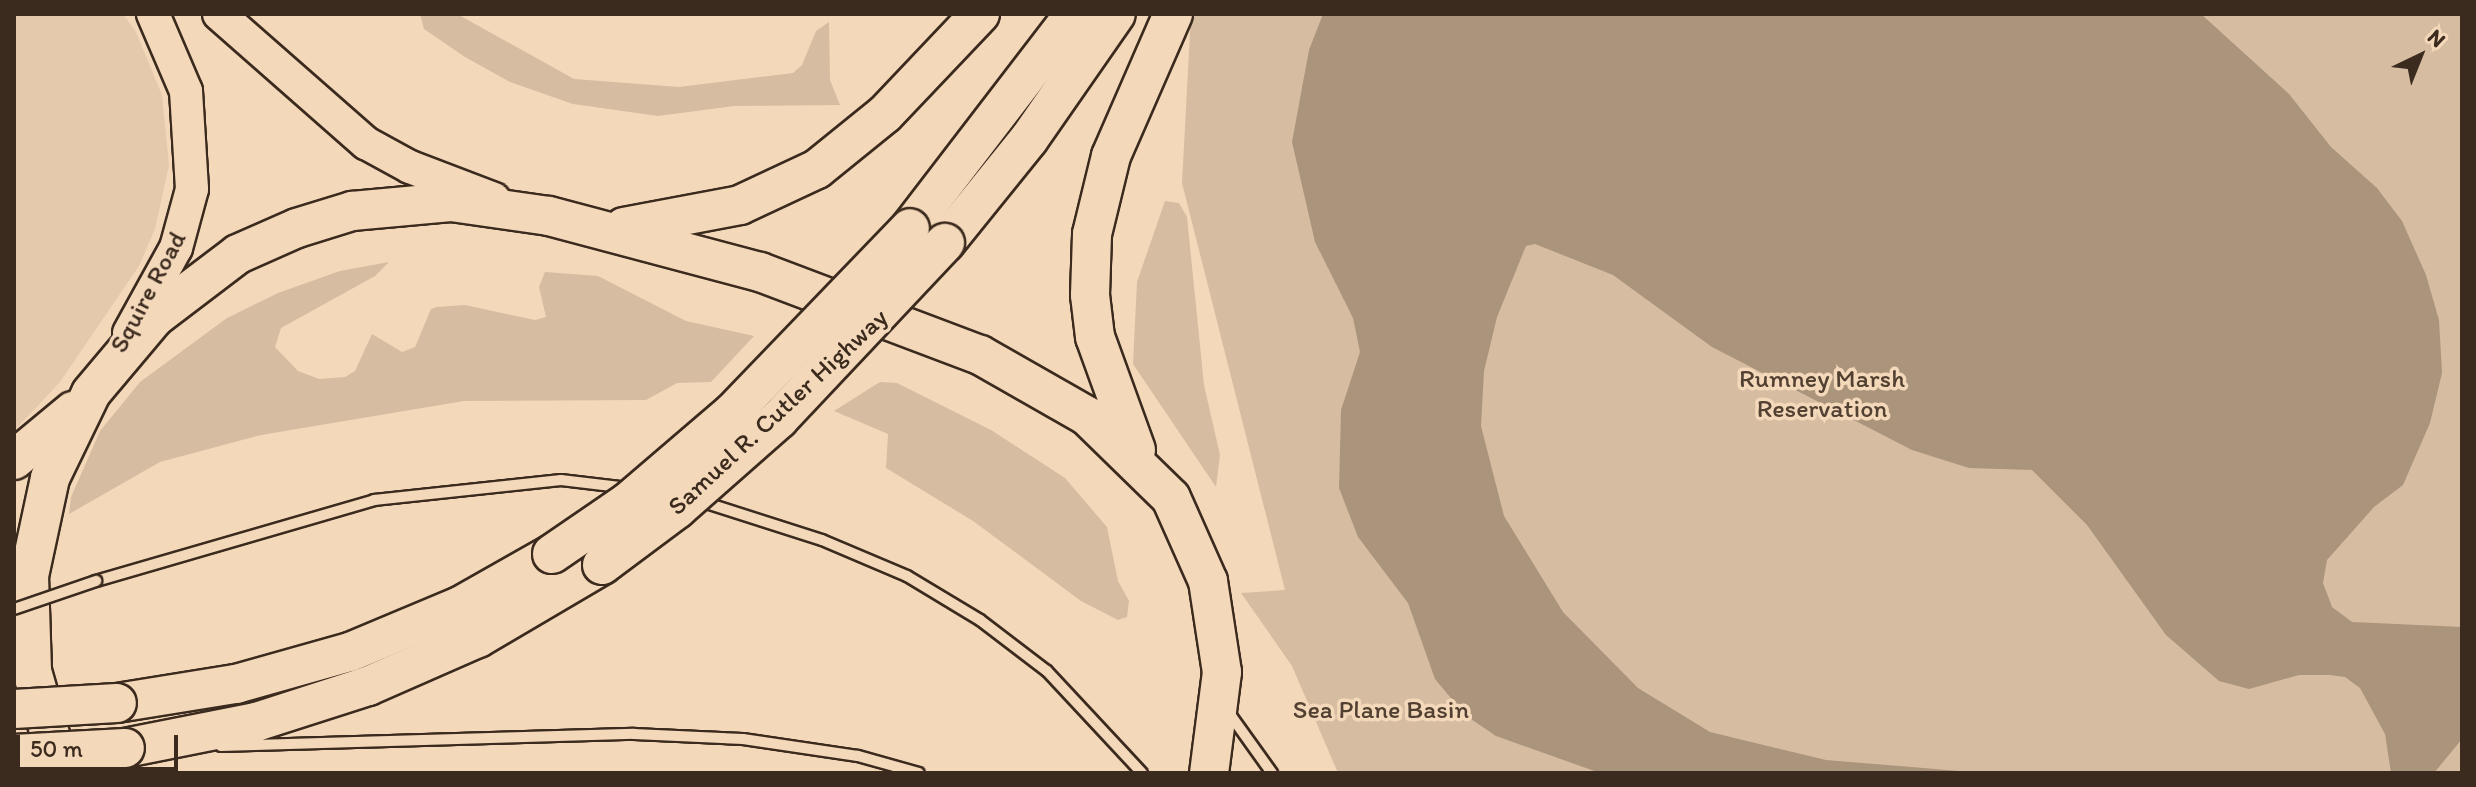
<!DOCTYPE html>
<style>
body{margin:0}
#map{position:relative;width:2476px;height:787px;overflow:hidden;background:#f4d8ba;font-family:Itim,sans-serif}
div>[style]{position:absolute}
.built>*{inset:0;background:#e4c9ad}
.green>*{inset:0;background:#d6bca1}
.water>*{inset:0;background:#aa947c}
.roads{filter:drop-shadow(2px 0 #3b2a1e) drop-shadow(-2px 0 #3b2a1e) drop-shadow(0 2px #3b2a1e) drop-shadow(0 -2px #3b2a1e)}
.lane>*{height:10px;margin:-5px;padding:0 5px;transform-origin:5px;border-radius:5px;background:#f4d8ba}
.primary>*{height:32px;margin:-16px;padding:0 16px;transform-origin:16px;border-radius:16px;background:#f4d8ba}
.highway>*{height:38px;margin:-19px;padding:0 19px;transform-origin:19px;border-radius:19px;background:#f4d8ba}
.bridges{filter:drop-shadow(2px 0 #3b2a1e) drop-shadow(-2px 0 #3b2a1e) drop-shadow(0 2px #3b2a1e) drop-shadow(0 -2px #3b2a1e)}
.lane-bridge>*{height:10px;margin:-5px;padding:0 5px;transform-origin:5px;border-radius:5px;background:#f4d8ba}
.highway-bridge>*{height:38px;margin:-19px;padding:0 19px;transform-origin:19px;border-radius:19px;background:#f4d8ba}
span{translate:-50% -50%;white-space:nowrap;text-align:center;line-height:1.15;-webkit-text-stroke:7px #f4d8ba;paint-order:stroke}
.street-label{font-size:26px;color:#3b2a1e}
.park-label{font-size:26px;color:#524032}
.frame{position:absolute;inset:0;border:16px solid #3b2a1e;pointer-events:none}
.north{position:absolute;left:2380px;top:16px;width:80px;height:80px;-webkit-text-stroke:6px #f4d8ba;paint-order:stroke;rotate:43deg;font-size:22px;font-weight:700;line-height:32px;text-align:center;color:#3b2a1e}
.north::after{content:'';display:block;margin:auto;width:28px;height:36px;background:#3b2a1e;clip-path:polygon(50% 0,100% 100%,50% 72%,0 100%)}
.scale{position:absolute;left:16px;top:735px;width:162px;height:36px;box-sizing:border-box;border:4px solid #3b2a1e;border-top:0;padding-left:10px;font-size:24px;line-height:28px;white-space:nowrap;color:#3b2a1e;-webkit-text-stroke:6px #f4d8ba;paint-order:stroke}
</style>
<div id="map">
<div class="built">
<div style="clip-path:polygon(14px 14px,123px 14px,136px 32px,162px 95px,169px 165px,155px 229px,139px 266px,60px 382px,14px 431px)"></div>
</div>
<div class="green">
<div style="clip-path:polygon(420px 14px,457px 14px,574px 79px,679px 87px,793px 73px,802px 65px,816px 31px,829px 22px,830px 80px,840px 105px,734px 106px,658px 116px,573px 104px,510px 82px,465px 57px,424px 29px)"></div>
<div style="clip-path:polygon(1191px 14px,2462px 14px,2462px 773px,1338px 773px,1292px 666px,1241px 593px,1285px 590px,1182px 183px)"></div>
<div style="clip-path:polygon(1165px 201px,1179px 203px,1187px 217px,1204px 385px,1220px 455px,1216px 487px,1133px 364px,1137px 282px)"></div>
<div style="clip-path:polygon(389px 262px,375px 276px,281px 328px,275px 347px,298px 371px,319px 379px,345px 377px,355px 371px,372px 334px,402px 352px,415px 347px,431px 309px,437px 307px,465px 305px,535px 320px,546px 317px,539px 287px,545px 272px,598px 276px,686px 321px,754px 336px,711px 382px,677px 383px,646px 400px,464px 401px,261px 435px,160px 462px,69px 514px,71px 497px,100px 431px,140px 382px,227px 318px,278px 293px,340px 271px)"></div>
<div style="clip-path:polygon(880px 382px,897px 383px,991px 430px,1065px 478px,1107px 527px,1118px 581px,1129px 601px,1127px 617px,1118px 620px,1081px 601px,973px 521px,886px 468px,888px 434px,834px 411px)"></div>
</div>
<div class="water">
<div style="clip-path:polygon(1323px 14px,2201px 14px,2289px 94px,2331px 147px,2377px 188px,2402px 221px,2426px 275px,2439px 320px,2442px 373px,2430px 423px,2403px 485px,2374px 507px,2327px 560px,2323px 583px,2332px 607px,2352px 622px,2462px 627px,2462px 739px,2434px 773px,2391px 773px,2385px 734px,2360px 688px,2345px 677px,2330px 675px,2299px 675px,2249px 689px,2219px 681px,2166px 635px,2087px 525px,2032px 470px,1969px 468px,1912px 450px,1712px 347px,1613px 275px,1535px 244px,1526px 246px,1497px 317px,1484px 371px,1481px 426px,1504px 516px,1563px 612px,1638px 688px,1710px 732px,1826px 760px,1984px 773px,1600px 773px,1496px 736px,1465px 715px,1435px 679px,1408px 603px,1358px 537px,1339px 488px,1341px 410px,1360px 352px,1353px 318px,1315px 242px,1292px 142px,1309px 50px)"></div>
</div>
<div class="roads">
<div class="lane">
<div style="left:700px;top:501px;width:128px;rotate:17.7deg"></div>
<div style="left:822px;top:540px;width:92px;rotate:23deg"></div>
<div style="left:907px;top:576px;width:85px;rotate:31.1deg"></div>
<div style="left:980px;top:620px;width:84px;rotate:37.3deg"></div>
<div style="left:1047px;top:671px;width:139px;rotate:47deg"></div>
<div style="left:96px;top:581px;width:290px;rotate:-16.2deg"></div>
<div style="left:374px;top:500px;width:188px;rotate:-6.1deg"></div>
<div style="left:561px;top:480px;width:68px;rotate:6.7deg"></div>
<div style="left:1229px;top:713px;width:74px;rotate:54.4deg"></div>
<div style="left:221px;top:746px;width:413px;rotate:-1.7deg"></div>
<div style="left:634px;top:734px;width:109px;rotate:2.6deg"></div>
<div style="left:743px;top:739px;width:116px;rotate:8.4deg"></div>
<div style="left:858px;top:756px;width:63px;rotate:15.6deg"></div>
</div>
<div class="primary">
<div style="left:219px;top:14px;width:196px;rotate:41.3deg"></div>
<div style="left:366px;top:143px;width:50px;rotate:28.6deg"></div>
<div style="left:410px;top:167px;width:90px;rotate:20.9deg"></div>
<div style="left:129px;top:333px;width:97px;rotate:-61.1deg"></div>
<div style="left:176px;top:248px;width:61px;rotate:-74.8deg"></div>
<div style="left:192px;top:189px;width:98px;rotate:-93.5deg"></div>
<div style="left:186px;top:91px;width:84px;rotate:-113.2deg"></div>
</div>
<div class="highway">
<div style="left:624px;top:227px;width:118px;rotate:-10.7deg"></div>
<div style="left:740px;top:205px;width:85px;rotate:-25.1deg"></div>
<div style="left:817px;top:169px;width:87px;rotate:-39deg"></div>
<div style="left:885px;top:114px;width:138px;rotate:-46.5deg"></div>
<div style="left:910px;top:228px;width:270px;rotate:-52.5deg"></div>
<div style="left:945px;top:243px;width:134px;rotate:-51.1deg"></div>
<div style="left:1029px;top:139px;width:152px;rotate:-55.2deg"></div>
<div style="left:1136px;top:450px;width:120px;rotate:-109.9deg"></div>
<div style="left:1095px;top:337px;width:42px;rotate:-96.8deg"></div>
<div style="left:1090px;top:295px;width:61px;rotate:-88.1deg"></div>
<div style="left:1092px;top:234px;width:80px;rotate:-76.3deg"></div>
<div style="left:1111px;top:156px;width:155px;rotate:-66.4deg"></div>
<div style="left:14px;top:460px;width:77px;rotate:-39.7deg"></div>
<div style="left:117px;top:703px;width:121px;rotate:-9.1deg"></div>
<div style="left:236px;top:684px;width:118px;rotate:-15.7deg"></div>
<div style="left:350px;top:652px;width:119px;rotate:-22.7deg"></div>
<div style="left:460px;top:606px;width:106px;rotate:-29.5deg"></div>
<div style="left:125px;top:748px;width:134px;rotate:-11.2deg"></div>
<div style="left:256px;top:722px;width:118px;rotate:-17.8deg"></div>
<div style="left:368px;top:686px;width:120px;rotate:-23.6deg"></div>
<div style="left:478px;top:638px;width:144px;rotate:-30.5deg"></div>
<div style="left:61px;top:773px;width:106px;rotate:-105.9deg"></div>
<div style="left:32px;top:671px;width:95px;rotate:-91.8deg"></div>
<div style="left:29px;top:576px;width:100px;rotate:-77.9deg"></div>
<div style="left:50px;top:478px;width:94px;rotate:-64.2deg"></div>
<div style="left:91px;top:393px;width:99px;rotate:-49.9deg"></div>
<div style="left:155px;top:317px;width:104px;rotate:-37.2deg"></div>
<div style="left:238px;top:254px;width:64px;rotate:-23.8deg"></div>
<div style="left:297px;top:228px;width:58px;rotate:-17.2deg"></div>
<div style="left:352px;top:211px;width:99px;rotate:-5.2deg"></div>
<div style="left:451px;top:202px;width:99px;rotate:8.1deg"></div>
<div style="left:549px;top:216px;width:218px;rotate:14.9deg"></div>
<div style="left:760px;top:272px;width:235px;rotate:20.7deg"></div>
<div style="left:980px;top:355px;width:123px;rotate:29.7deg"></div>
<div style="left:1087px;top:416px;width:117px;rotate:44.3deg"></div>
<div style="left:1171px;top:498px;width:91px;rotate:66deg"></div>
<div style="left:1208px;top:581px;width:92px;rotate:81.3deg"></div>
<div style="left:1222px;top:672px;width:102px;rotate:97.3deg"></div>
</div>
</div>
<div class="bridges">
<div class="lane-bridge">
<div style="left:14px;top:609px;width:87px;rotate:-18.9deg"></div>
</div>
<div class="highway-bridge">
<div style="left:552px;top:554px;width:92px;rotate:-34.4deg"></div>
<div style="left:628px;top:502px;width:138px;rotate:-40.6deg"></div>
<div style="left:733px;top:412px;width:255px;rotate:-46.1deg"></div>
<div style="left:602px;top:565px;width:94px;rotate:-36.7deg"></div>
<div style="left:677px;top:509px;width:136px;rotate:-41.4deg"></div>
<div style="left:779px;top:419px;width:242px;rotate:-46.7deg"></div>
<div style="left:14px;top:709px;width:103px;rotate:-3.3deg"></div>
<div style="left:14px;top:754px;width:111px;rotate:-3.1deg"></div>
</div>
</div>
<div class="street-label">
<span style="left:148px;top:292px;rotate:-62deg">Squire Road</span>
<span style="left:778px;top:412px;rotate:-43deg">Samuel R. Cutler Highway</span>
</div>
<div class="park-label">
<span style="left:1822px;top:394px">Rumney Marsh<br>Reservation</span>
<span style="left:1381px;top:710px">Sea Plane Basin</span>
</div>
<div class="frame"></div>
<div class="north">N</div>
<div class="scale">50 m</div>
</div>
